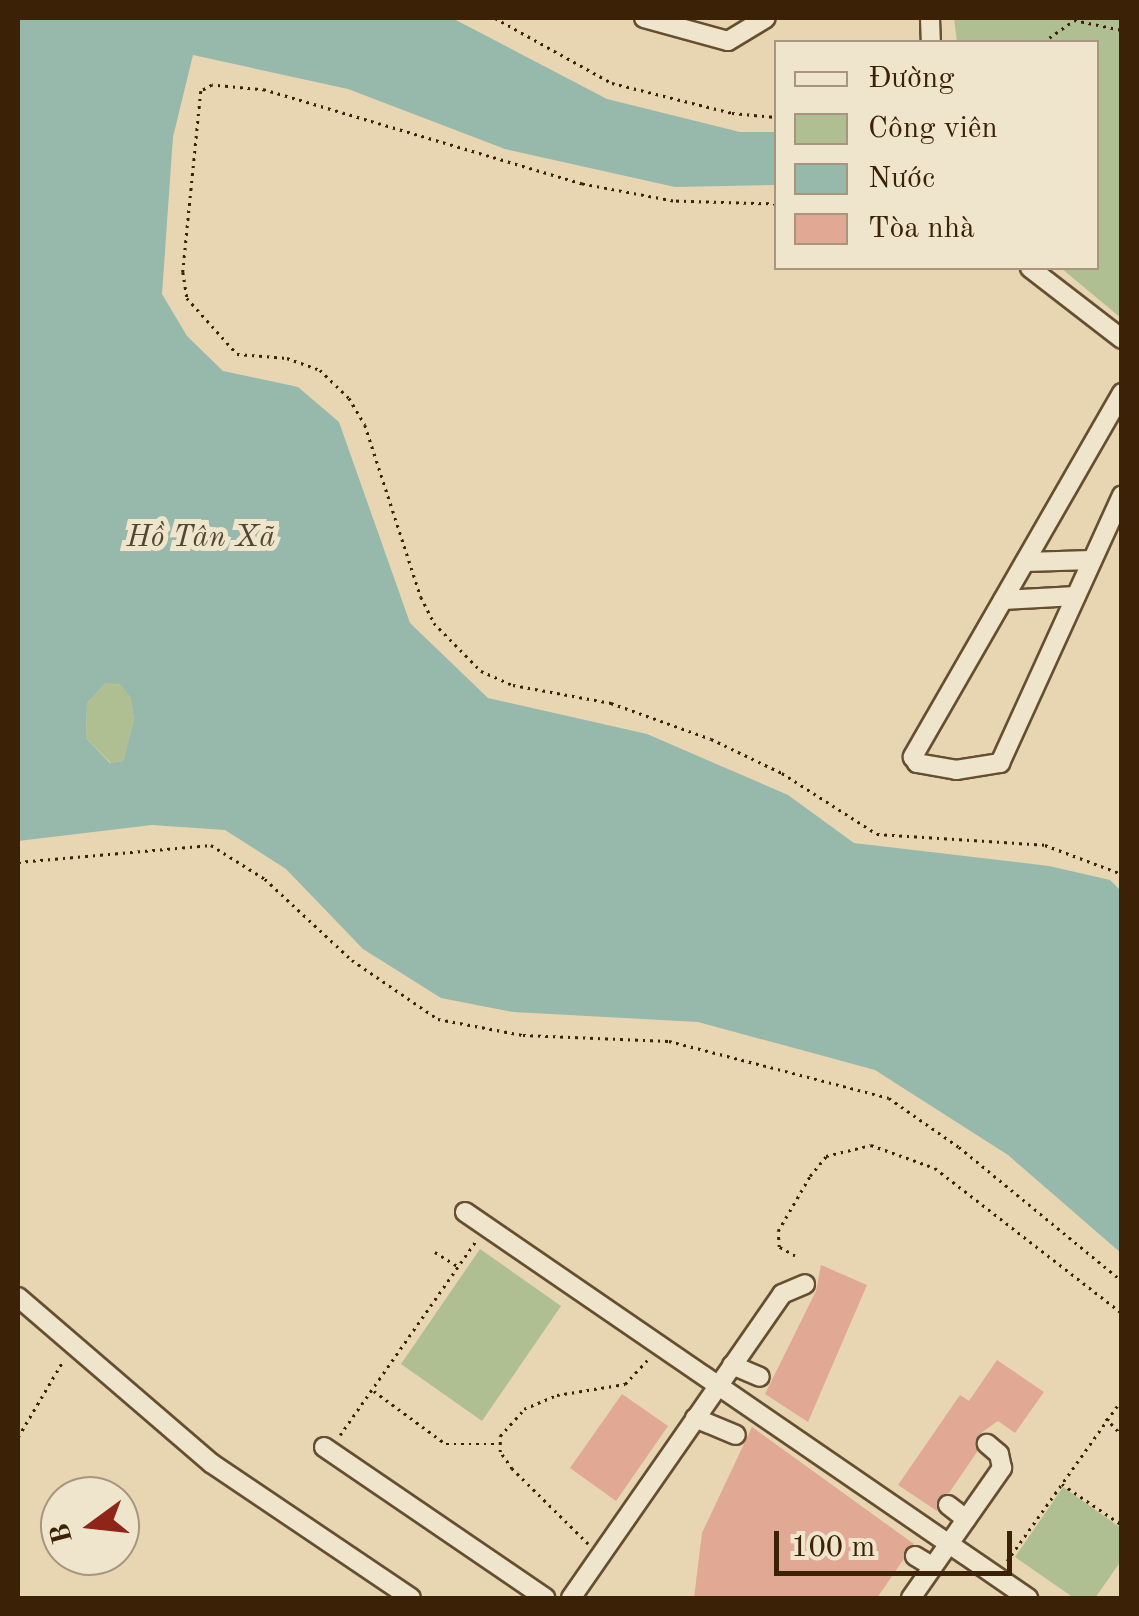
<!DOCTYPE html>
<meta charset="utf-8">
<style>
body{margin:0}
#map{position:relative;width:1139px;height:1616px;overflow:hidden;background:#e7d6b1;font-family:"Old Standard TT",serif}
div>[style]{position:absolute}
.green>*{inset:0;background:#afbf91}
.water>*{inset:0;background:#97b9ab}
.building>*{inset:0;background:#e1a894}
.path>*{height:2.5px;margin-top:-1.25px;transform-origin:0;background:repeating-linear-gradient(90deg,#3b2206 0 2.5px,transparent 0 7.5px)}
.roads{filter:drop-shadow(2px 0 #664f31) drop-shadow(-2px 0 #664f31) drop-shadow(0 2px #664f31) drop-shadow(0 -2px #664f31)}
.minor>*{height:18px;margin:-9px;padding:0 9px;transform-origin:9px;border-radius:9px;background:#efe4cc}
span{translate:-50% -50%;white-space:nowrap;text-align:center;line-height:1.15;-webkit-text-stroke:10px #efe4cc;paint-order:stroke}
.water-label{font-size:30px;color:#52482f;font-style:italic}
.frame{position:absolute;inset:0;border:20px solid #3b2206;pointer-events:none}
.legend{position:absolute;left:774px;top:40px;width:325px;height:230px;box-sizing:border-box;background:#efe4cc;border:2px solid #a7967d;margin:0;padding:12px 18px;list-style:none;font-size:30px;color:#3b2206}
.legend li{display:flex;align-items:center;gap:20px;height:50px}
.legend b{width:50px;border:2px solid #a7967d}
.north{position:absolute;left:40px;top:1476px;width:100px;height:100px;box-sizing:border-box;background:#efe4cc;border:2px solid #a7967d;border-radius:50%;rotate:255deg;font-size:28px;font-weight:700;line-height:40px;text-align:center;color:#3b2206}
.north::after{content:'';display:block;margin:auto;width:35px;height:45px;background:#8f2418;clip-path:polygon(50% 0,100% 100%,50% 72%,0 100%)}
.scale{position:absolute;left:774px;top:1531px;width:238px;height:45px;box-sizing:border-box;border:5px solid #3b2206;border-top:0;padding-left:12px;font-size:30px;line-height:35px;white-space:nowrap;color:#3b2206;-webkit-text-stroke:8px #efe4cc;paint-order:stroke}
</style>
<div id="map">
<div class="green">
<div style="clip-path:polygon(954px 18px,1121px 18px,1121px 318px,1061px 268px,1096px 268px,1096px 42px,957px 42px)"></div>
<div style="clip-path:polygon(106px 683px,120px 683px,130px 697px,134px 719px,123px 761px,111px 763px,86px 738px,87px 703px)"></div>
<div style="clip-path:polygon(480px 1249px,561px 1306px,482px 1421px,401px 1364px)"></div>
<div style="clip-path:polygon(1063px 1487px,1121px 1528px,1121px 1561px,1095px 1598px,1074px 1598px,1015px 1557px)"></div>
</div>
<div class="water">
<div style="clip-path:polygon(evenodd,18px 18px,452px 18px,607px 99px,740px 132px,776px 132px,776px 185px,675px 187px,505px 149px,348px 89px,193px 55px,173px 137px,162px 294px,187px 336px,223px 371px,298px 387px,339px 422px,410px 623px,488px 698px,647px 734px,788px 795px,854px 843px,1049px 866px,1110px 880px,1121px 891px,1121px 1253px,1008px 1155px,875px 1070px,698px 1022px,513px 1012px,441px 998px,363px 949px,286px 869px,225px 830px,152px 825px,18px 841px,18px 18px,106px 683px,120px 684px,130px 697px,134px 719px,123px 761px,110px 763px,86px 738px,87px 703px,106px 683px)"></div>
</div>
<div class="building">
<div style="clip-path:polygon(821px 1265px,867px 1285px,808px 1422px,765px 1394px,816px 1291px)"></div>
<div style="clip-path:polygon(997px 1360px,1044px 1392px,1015px 1433px,998px 1421px,978px 1435px,977px 1452px,949px 1493px,938px 1498px,937px 1511px,898px 1485px,960px 1395px,969px 1401px)"></div>
<div style="clip-path:polygon(622px 1394px,668px 1426px,616px 1501px,570px 1468px)"></div>
<div style="clip-path:polygon(752px 1427px,914px 1544px,877px 1598px,694px 1598px,702px 1533px)"></div>
</div>
<div class="path">
<div style="left:495px;top:18px;width:134px;rotate:29.1deg"></div>
<div style="left:612px;top:83px;width:124px;rotate:14deg"></div>
<div style="left:732px;top:113px;width:44px;rotate:5.2deg"></div>
<div style="left:1043px;top:42px;width:38px;rotate:-35deg"></div>
<div style="left:1074px;top:20px;width:49px;rotate:11.8deg"></div>
<div style="left:776px;top:204px;width:103px;rotate:-178.3deg"></div>
<div style="left:673px;top:201px;width:93px;rotate:-169.4deg"></div>
<div style="left:582px;top:184px;width:331px;rotate:-163.5deg"></div>
<div style="left:265px;top:90px;width:53px;rotate:-174.6deg"></div>
<div style="left:212px;top:85px;width:13px;rotate:151deg"></div>
<div style="left:201px;top:91px;width:182px;rotate:95.7deg"></div>
<div style="left:183px;top:272px;width:26px;rotate:81deg"></div>
<div style="left:187px;top:298px;width:75px;rotate:48.2deg"></div>
<div style="left:237px;top:354px;width:50px;rotate:4.6deg"></div>
<div style="left:287px;top:358px;width:35px;rotate:20deg"></div>
<div style="left:320px;top:370px;width:40px;rotate:44deg"></div>
<div style="left:349px;top:398px;width:31px;rotate:59deg"></div>
<div style="left:365px;top:425px;width:181px;rotate:72deg"></div>
<div style="left:421px;top:597px;width:29px;rotate:63deg"></div>
<div style="left:434px;top:623px;width:67px;rotate:45.6deg"></div>
<div style="left:481px;top:671px;width:35px;rotate:24deg"></div>
<div style="left:513px;top:685px;width:100px;rotate:10.4deg"></div>
<div style="left:611px;top:703px;width:106px;rotate:19.8deg"></div>
<div style="left:711px;top:739px;width:79px;rotate:25.6deg"></div>
<div style="left:782px;top:773px;width:113px;rotate:32.7deg"></div>
<div style="left:877px;top:834px;width:168px;rotate:3.7deg"></div>
<div style="left:1045px;top:845px;width:82px;rotate:20.6deg"></div>
<div style="left:18px;top:862px;width:194px;rotate:-5deg"></div>
<div style="left:211px;top:845px;width:64px;rotate:32.2deg"></div>
<div style="left:265px;top:879px;width:119px;rotate:43deg"></div>
<div style="left:352px;top:960px;width:104px;rotate:34.5deg"></div>
<div style="left:438px;top:1019px;width:86px;rotate:10.7deg"></div>
<div style="left:523px;top:1035px;width:146px;rotate:2.4deg"></div>
<div style="left:669px;top:1041px;width:227px;rotate:14.5deg"></div>
<div style="left:889px;top:1098px;width:85px;rotate:35deg"></div>
<div style="left:959px;top:1147px;width:211px;rotate:39.4deg"></div>
<div style="left:435px;top:1252px;width:26px;rotate:32deg"></div>
<div style="left:795px;top:1256px;width:18px;rotate:-151deg"></div>
<div style="left:779px;top:1247px;width:16px;rotate:-94deg"></div>
<div style="left:778px;top:1231px;width:64px;rotate:-59.8deg"></div>
<div style="left:810px;top:1176px;width:26px;rotate:-51deg"></div>
<div style="left:826px;top:1156px;width:46px;rotate:-13.7deg"></div>
<div style="left:871px;top:1145px;width:68px;rotate:19.8deg"></div>
<div style="left:935px;top:1168px;width:237px;rotate:37.8deg"></div>
<div style="left:374px;top:1391px;width:89px;rotate:36.4deg"></div>
<div style="left:446px;top:1444px;width:53px"></div>
<div style="left:1106px;top:1418px;width:23px;rotate:47deg"></div>
<div style="left:340px;top:1435px;width:237px;rotate:-55deg"></div>
<div style="left:18px;top:1437px;width:88px;rotate:-59.4deg"></div>
<div style="left:1062px;top:1484px;width:73px;rotate:34.3deg"></div>
<div style="left:588px;top:1544px;width:107px;rotate:-135.4deg"></div>
<div style="left:512px;top:1469px;width:21px;rotate:-125deg"></div>
<div style="left:500px;top:1452px;width:16px;rotate:-90deg"></div>
<div style="left:500px;top:1436px;width:36px;rotate:-48deg"></div>
<div style="left:524px;top:1409px;width:36px;rotate:-23deg"></div>
<div style="left:557px;top:1395px;width:69px;rotate:-9.2deg"></div>
<div style="left:625px;top:1384px;width:35px;rotate:-47deg"></div>
<div style="left:1007px;top:1561px;width:199px;rotate:-54.6deg"></div>
</div>
<div class="roads">
<div class="minor">
<div style="left:644px;top:18px;width:87px;rotate:15.3deg"></div>
<div style="left:728px;top:41px;width:44px;rotate:-31.2deg"></div>
<div style="left:930px;top:18px;width:24px;rotate:88deg"></div>
<div style="left:1030px;top:268px;width:116px;rotate:37.7deg"></div>
<div style="left:1122px;top:393px;width:420px;rotate:119.9deg"></div>
<div style="left:913px;top:757px;width:7px;rotate:56deg"></div>
<div style="left:917px;top:763px;width:40px;rotate:10deg"></div>
<div style="left:956px;top:770px;width:45px;rotate:-9deg"></div>
<div style="left:1000px;top:763px;width:294px;rotate:-65.5deg"></div>
<div style="left:1025px;top:562px;width:67px;rotate:-1.7deg"></div>
<div style="left:1003px;top:600px;width:73px;rotate:-3.1deg"></div>
<div style="left:465px;top:1212px;width:683px;rotate:34.44deg"></div>
<div style="left:18px;top:1297px;width:255px;rotate:40.7deg"></div>
<div style="left:211px;top:1463px;width:241px;rotate:34deg"></div>
<div style="left:732px;top:1365px;width:30px;rotate:23deg"></div>
<div style="left:695px;top:1418px;width:44px;rotate:22.5deg"></div>
<div style="left:324px;top:1447px;width:268px;rotate:34.3deg"></div>
<div style="left:948px;top:1505px;width:23px;rotate:38deg"></div>
<div style="left:915px;top:1556px;width:21px;rotate:31deg"></div>
<div style="left:571px;top:1598px;width:370px;rotate:-55.2deg"></div>
<div style="left:782px;top:1294px;width:25px;rotate:-23deg"></div>
<div style="left:911px;top:1598px;width:159px;rotate:-55deg"></div>
<div style="left:1002px;top:1468px;width:14px;rotate:-102deg"></div>
<div style="left:999px;top:1454px;width:16px;rotate:-140deg"></div>
</div>
</div>
<div class="water-label">
<span style="left:201px;top:538px">Hồ Tân Xã</span>
</div>
<div class="frame"></div>
<ul class="legend">
<li><b style="height:12px;background:#efe4cc"></b>Đường</li>
<li><b style="height:28px;background:#afbf91"></b>Công viên</li>
<li><b style="height:28px;background:#97b9ab"></b>Nước</li>
<li><b style="height:28px;background:#e1a894"></b>Tòa nhà</li>
</ul>
<div class="north">B</div>
<div class="scale">100 m</div>
</div>
